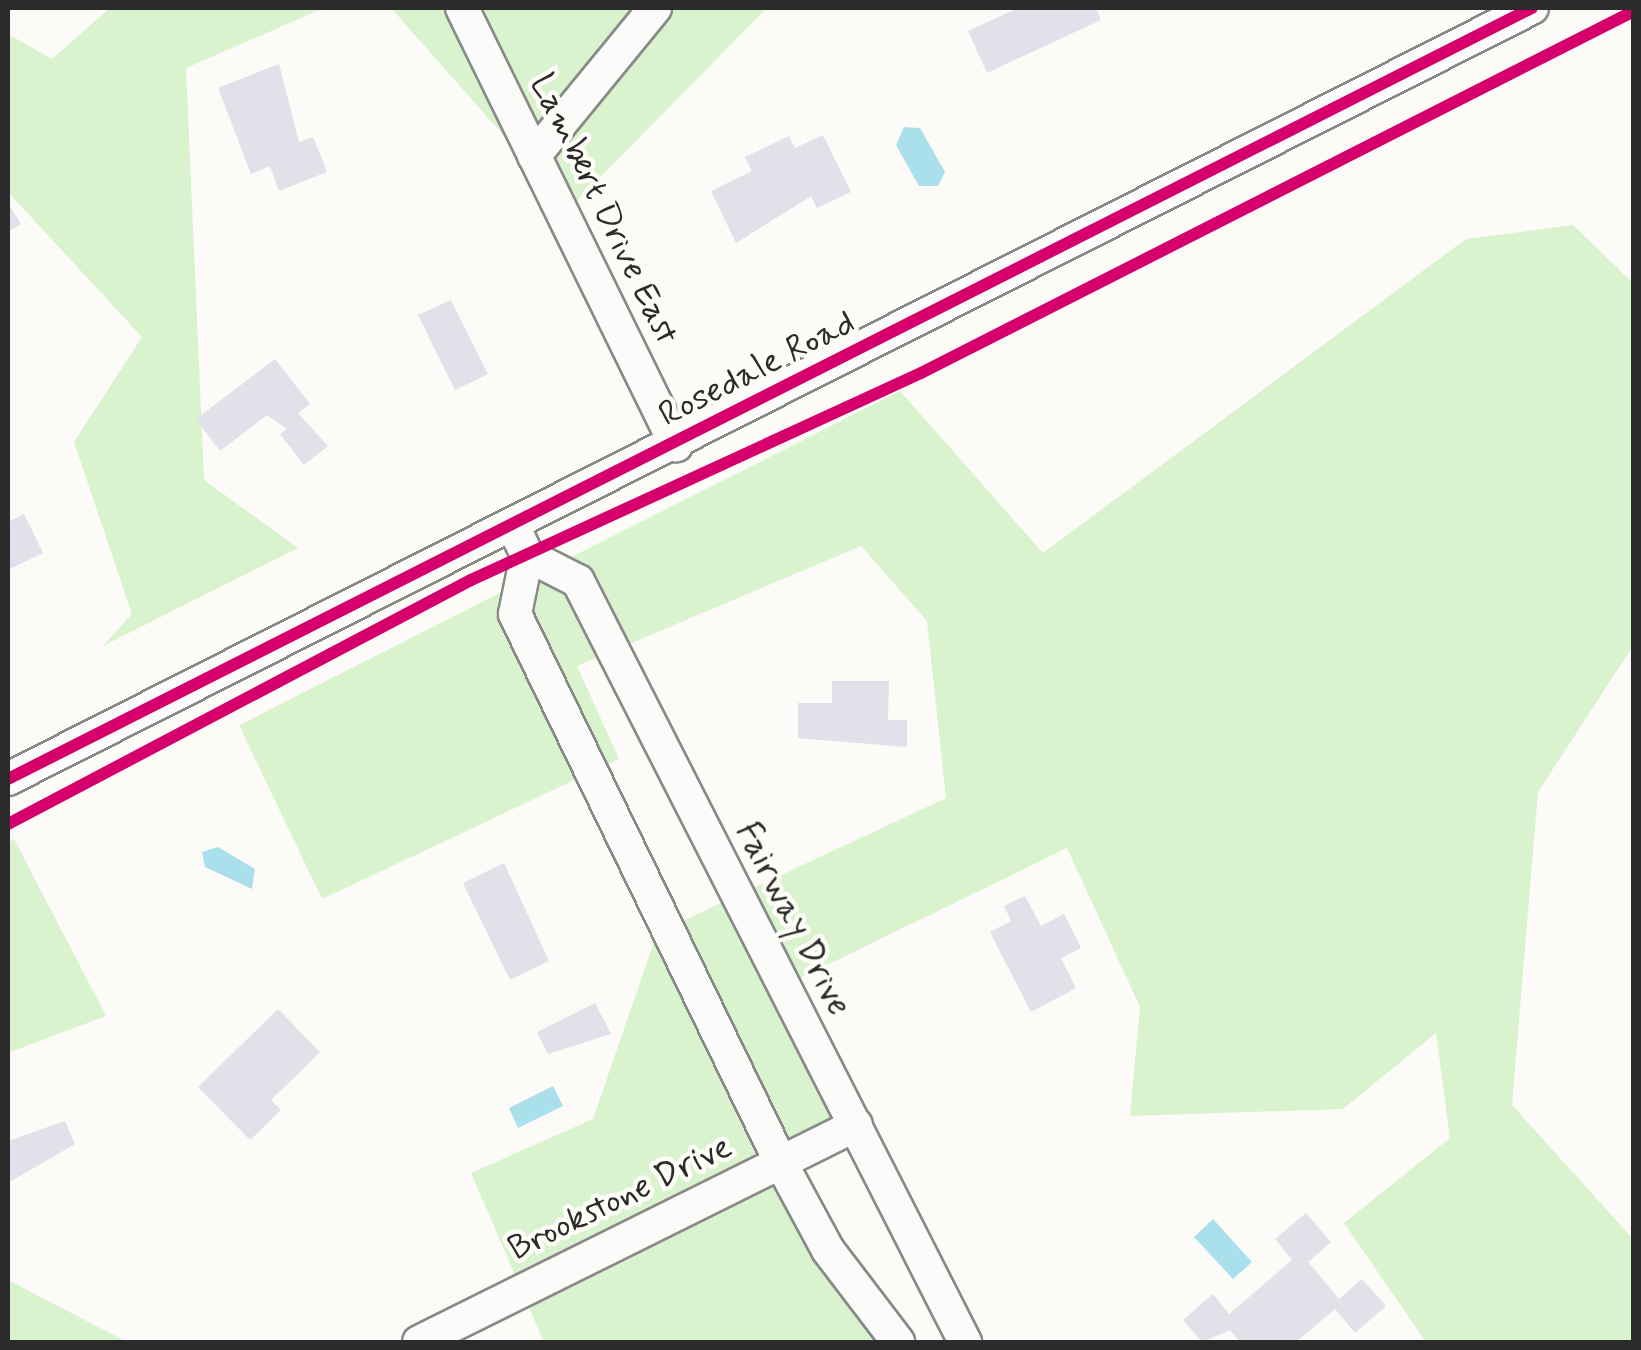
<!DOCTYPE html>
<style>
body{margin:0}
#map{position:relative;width:1641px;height:1350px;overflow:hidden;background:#fcfbf8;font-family:Mynerve,sans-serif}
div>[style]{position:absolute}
.green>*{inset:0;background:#d8f3ce}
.water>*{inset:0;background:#aae0ec}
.building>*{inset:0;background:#e0e1e9}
.roads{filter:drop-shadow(2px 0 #898987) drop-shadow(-2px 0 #898987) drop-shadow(0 2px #898987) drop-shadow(0 -2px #898987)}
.minor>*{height:32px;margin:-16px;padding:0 16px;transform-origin:16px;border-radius:16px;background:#fbfbf9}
.cycleway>*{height:12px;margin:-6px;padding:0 6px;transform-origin:6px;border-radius:6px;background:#d6006c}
span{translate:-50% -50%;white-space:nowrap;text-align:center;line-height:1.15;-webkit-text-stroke:9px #fdfcf7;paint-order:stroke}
.street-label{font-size:35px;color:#2b2b2b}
.frame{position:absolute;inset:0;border:10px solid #2b2b2b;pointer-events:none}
</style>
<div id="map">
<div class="green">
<div style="clip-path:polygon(110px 8px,324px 8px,186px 68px,204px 480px,298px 548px,103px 646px,132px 614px,74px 442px,142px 337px,8px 192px,8px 34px,52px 59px)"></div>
<div style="clip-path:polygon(391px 8px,767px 8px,559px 219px,505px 137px)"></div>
<div style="clip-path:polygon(1573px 225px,1633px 283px,1633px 646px,1538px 792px,1512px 1105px,1633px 1239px,1633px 1342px,1426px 1342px,1344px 1223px,1450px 1138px,1436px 1033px,1343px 1109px,1130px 1116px,1140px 1007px,1067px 848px,790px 983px,859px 1135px,778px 1175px,878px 1329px,871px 1342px,544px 1342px,471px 1173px,593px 1119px,657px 933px,946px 798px,927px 621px,861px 546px,577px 666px,619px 759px,322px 899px,239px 725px,900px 391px,1043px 553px,1466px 239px)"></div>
<div style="clip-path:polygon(14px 839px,106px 1016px,8px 1053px,8px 842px)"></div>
<div style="clip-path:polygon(8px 1280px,127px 1342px,8px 1342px)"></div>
</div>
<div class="water">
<div style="clip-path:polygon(904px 127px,920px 128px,945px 172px,938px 186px,919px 186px,896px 145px)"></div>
<div style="clip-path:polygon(218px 847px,255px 869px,252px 889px,205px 867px,202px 852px)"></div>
<div style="clip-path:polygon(553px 1086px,563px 1106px,518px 1128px,509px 1108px)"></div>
<div style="clip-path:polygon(1213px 1219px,1252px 1262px,1233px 1279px,1194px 1237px)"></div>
</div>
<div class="building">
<div style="clip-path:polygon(1018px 8px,1096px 8px,1101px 20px,987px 73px,968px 31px)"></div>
<div style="clip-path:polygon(279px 64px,299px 142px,313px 137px,327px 172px,279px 191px,270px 166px,251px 174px,218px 88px)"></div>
<div style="clip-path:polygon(823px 135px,851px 192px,817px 208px,811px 196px,736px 243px,711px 191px,752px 171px,745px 157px,789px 136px,795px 148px)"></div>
<div style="clip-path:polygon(8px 203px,21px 224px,8px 232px)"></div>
<div style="clip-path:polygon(451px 300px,488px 374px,455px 390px,418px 315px)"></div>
<div style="clip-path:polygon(275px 359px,310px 404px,298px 413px,328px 446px,304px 465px,280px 434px,287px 429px,267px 415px,220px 451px,196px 419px)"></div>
<div style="clip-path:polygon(24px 514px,43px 553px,8px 570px,8px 522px)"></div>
<div style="clip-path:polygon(832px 681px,889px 681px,888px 720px,907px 720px,907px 747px,798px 738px,798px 703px,832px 703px)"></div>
<div style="clip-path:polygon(504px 863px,549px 961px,510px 980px,463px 883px)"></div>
<div style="clip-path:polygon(1025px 896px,1041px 926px,1064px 914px,1081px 948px,1061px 958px,1076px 988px,1031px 1012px,990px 932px,1011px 921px,1004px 906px)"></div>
<div style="clip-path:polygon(595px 1003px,611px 1034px,548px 1054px,537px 1032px)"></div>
<div style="clip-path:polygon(278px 1009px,320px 1052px,271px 1100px,281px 1110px,250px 1140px,198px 1087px)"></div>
<div style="clip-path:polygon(65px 1121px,75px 1144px,8px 1183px,8px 1141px)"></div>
<div style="clip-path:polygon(1306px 1213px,1331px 1242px,1308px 1262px,1339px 1299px,1362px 1279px,1386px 1306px,1355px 1333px,1335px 1309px,1296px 1342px,1240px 1342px,1230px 1330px,1202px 1342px,1183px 1320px,1213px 1294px,1229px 1314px,1292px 1260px,1275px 1239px)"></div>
</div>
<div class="roads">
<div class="minor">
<div style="left:462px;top:8px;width:487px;rotate:63.9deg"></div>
<div style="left:534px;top:156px;width:191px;rotate:-50.7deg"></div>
<div style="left:514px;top:528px;width:30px;rotate:64deg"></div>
<div style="left:527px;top:555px;width:60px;rotate:101.5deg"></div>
<div style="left:515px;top:614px;width:610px;rotate:64.15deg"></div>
<div style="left:781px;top:1163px;width:99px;rotate:61.6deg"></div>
<div style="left:828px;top:1250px;width:116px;rotate:52.7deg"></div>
<div style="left:527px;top:555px;width:57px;rotate:27deg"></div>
<div style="left:578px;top:581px;width:854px;rotate:63.04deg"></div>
<div style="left:8px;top:779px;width:1708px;rotate:-26.84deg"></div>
<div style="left:419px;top:1342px;width:488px;rotate:-26.4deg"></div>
</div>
</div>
<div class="cycleway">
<div style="left:8px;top:779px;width:1708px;rotate:-26.84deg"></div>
<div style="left:8px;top:824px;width:523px;rotate:-27.79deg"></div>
<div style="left:471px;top:580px;width:495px;rotate:-24.7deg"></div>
<div style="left:921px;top:373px;width:800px;rotate:-26.92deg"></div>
</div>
<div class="street-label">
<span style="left:604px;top:209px;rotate:64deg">Lambert Drive East</span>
<span style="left:757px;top:369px;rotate:-27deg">Rosedale Road</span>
<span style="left:793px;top:919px;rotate:63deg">Fairway Drive</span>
<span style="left:620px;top:1198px;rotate:-26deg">Brookstone Drive</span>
</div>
<div class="frame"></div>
</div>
